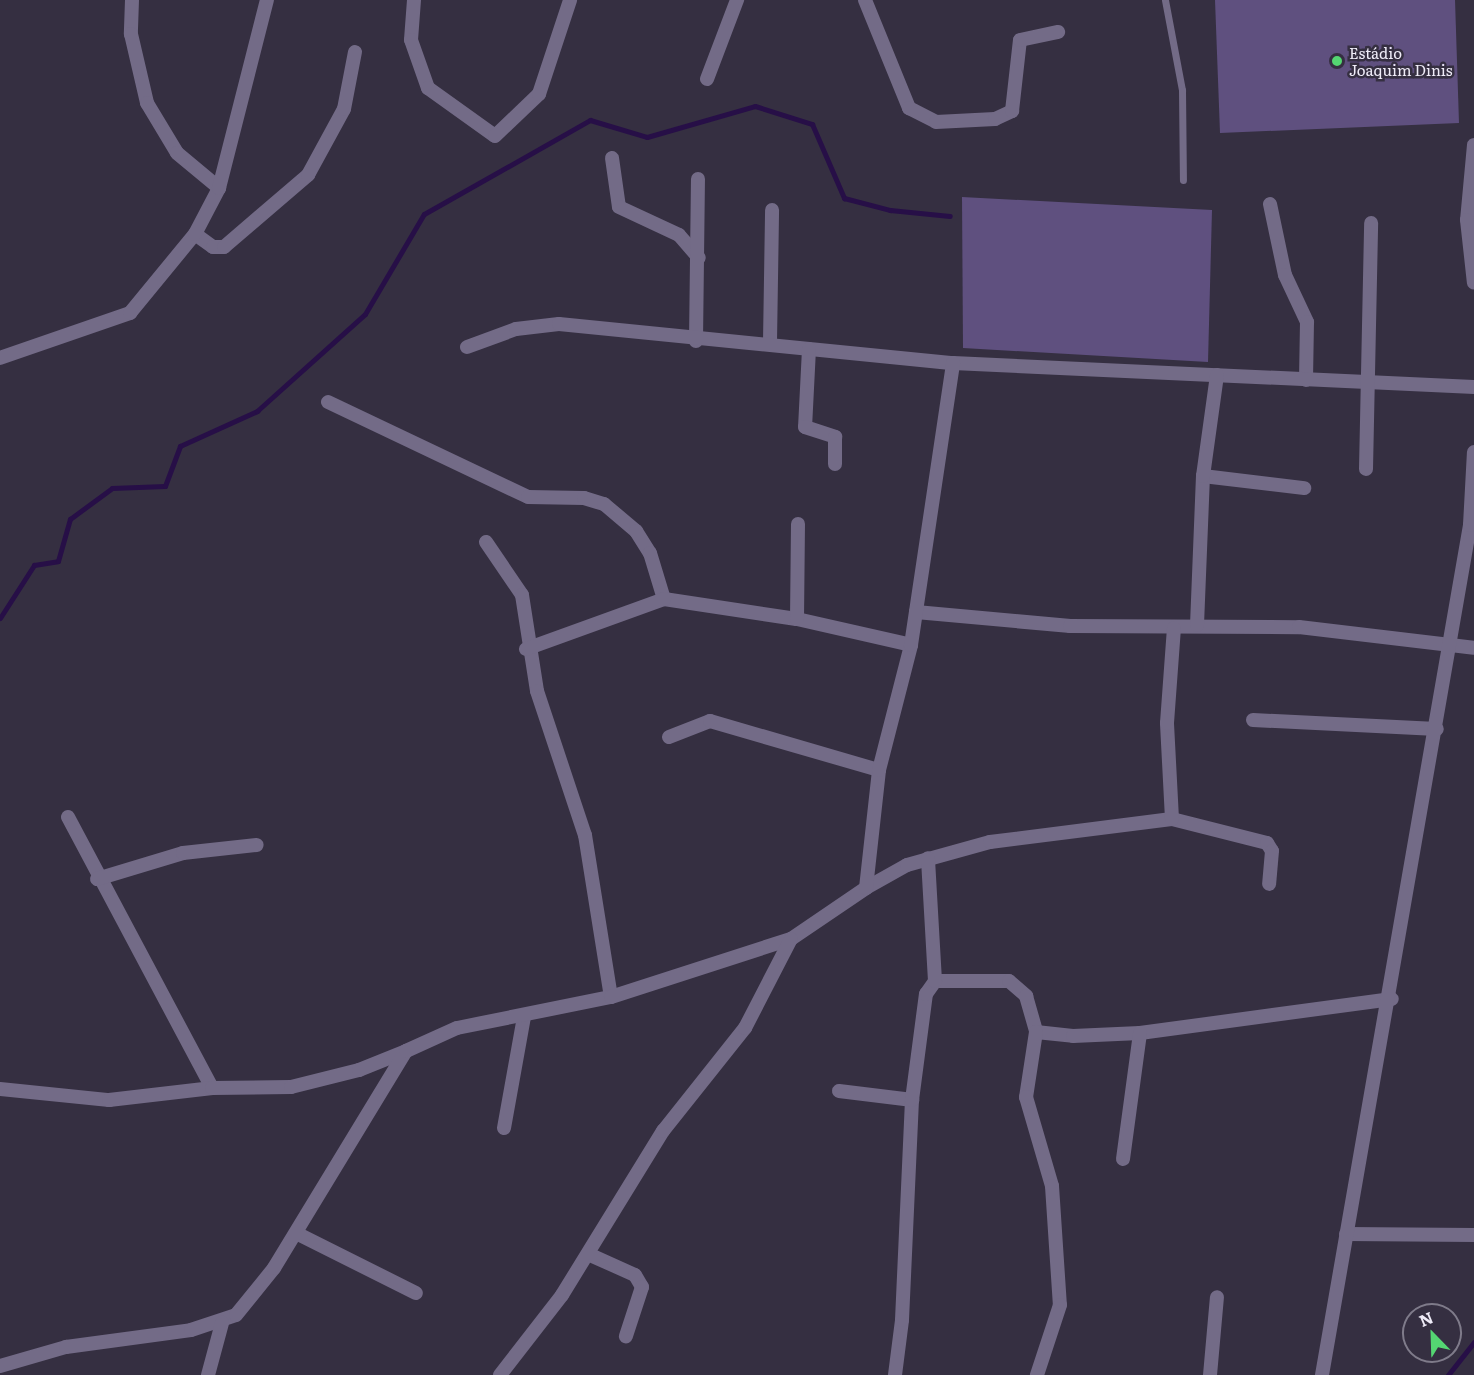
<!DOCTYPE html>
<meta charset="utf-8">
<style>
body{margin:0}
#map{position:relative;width:1474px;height:1375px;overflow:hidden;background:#352f41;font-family:Literata,serif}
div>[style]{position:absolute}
.green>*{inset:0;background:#5f507f}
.stream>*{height:5px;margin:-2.5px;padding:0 2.5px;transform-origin:2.5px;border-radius:2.5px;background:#270f47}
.lane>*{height:7px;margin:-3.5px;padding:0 3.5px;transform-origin:3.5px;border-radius:3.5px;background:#736b87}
.street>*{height:14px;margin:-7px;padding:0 7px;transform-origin:7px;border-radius:7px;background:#736b87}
.dots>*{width:16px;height:16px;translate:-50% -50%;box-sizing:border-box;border:3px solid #352f41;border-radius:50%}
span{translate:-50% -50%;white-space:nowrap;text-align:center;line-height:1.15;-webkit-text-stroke:5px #352f41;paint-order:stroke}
.poi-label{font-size:15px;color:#efecf8}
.left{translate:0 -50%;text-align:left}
.north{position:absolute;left:1402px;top:1303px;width:60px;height:60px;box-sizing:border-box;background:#352f41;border:2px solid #7f7b8a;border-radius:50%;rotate:337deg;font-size:16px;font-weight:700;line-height:24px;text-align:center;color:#efecf8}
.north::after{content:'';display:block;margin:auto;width:21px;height:27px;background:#54d672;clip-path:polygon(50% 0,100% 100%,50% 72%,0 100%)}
</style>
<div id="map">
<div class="green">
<div style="clip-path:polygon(1215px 0,1455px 0,1459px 123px,1220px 133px)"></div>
<div style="clip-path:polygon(962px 197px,1212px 210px,1208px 362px,963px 348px)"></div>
</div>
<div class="stream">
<div style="left:0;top:618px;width:63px;rotate:-57.3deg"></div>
<div style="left:34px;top:565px;width:24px;rotate:-9deg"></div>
<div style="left:58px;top:561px;width:44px;rotate:-74.1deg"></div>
<div style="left:70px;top:519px;width:52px;rotate:-36.4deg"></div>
<div style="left:112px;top:488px;width:53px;rotate:-2.2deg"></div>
<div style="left:165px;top:486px;width:43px;rotate:-69.4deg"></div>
<div style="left:180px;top:446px;width:85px;rotate:-24.4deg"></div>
<div style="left:257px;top:411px;width:145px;rotate:-41.9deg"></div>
<div style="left:365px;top:314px;width:116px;rotate:-59.5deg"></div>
<div style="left:424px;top:214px;width:191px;rotate:-29.5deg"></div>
<div style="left:590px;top:120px;width:59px;rotate:16.6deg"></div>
<div style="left:647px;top:137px;width:112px;rotate:-16deg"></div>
<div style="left:755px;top:106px;width:60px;rotate:17.5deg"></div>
<div style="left:812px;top:124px;width:81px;rotate:66.6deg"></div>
<div style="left:844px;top:198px;width:48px;rotate:14.6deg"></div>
<div style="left:890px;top:210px;width:60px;rotate:5.7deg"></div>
<div style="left:1448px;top:1375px;width:42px;rotate:-51.8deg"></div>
</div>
<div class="lane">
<div style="left:1165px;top:0;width:92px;rotate:79.3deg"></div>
<div style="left:1182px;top:90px;width:90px;rotate:89.4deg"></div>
</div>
<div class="street">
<div style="left:132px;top:0;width:34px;rotate:92deg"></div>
<div style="left:131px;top:34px;width:71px;rotate:76.9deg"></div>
<div style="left:147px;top:103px;width:58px;rotate:59deg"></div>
<div style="left:177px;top:153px;width:55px;rotate:39.8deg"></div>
<div style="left:414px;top:0;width:40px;rotate:94.3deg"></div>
<div style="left:411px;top:40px;width:51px;rotate:70.5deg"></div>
<div style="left:428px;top:88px;width:82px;rotate:35.6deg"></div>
<div style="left:495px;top:136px;width:61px;rotate:-43.7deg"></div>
<div style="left:539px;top:94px;width:99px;rotate:-71.7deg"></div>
<div style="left:865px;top:0;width:117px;rotate:67.8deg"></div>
<div style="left:909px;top:108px;width:30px;rotate:27deg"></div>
<div style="left:936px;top:122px;width:59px;rotate:-2.9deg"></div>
<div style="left:995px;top:119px;width:19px;rotate:-25deg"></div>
<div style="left:1012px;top:111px;width:71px;rotate:-83.6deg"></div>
<div style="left:1020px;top:40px;width:39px;rotate:-12deg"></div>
<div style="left:707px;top:79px;width:85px;rotate:-69.2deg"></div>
<div style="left:1474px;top:145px;width:75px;rotate:95.3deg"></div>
<div style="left:1467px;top:220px;width:63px;rotate:83.7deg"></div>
<div style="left:612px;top:158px;width:49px;rotate:81.9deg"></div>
<div style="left:619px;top:207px;width:66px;rotate:25deg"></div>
<div style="left:679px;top:235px;width:30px;rotate:49deg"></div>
<div style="left:1270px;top:204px;width:73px;rotate:78.1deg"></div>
<div style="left:1285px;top:275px;width:52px;rotate:64.9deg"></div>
<div style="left:1307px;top:322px;width:58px;rotate:91deg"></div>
<div style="left:195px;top:234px;width:22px;rotate:36deg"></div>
<div style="left:213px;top:247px;width:11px"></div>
<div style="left:224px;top:247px;width:111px;rotate:-40.6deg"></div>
<div style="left:308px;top:175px;width:75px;rotate:-61.4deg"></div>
<div style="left:344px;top:109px;width:58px;rotate:-79.1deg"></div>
<div style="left:696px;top:341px;width:162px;rotate:-89.3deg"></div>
<div style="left:770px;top:342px;width:132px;rotate:-89.1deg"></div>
<div style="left:467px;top:347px;width:52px;rotate:-20.2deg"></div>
<div style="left:516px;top:329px;width:43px;rotate:-6.6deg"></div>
<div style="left:559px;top:324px;width:396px;rotate:5.7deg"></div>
<div style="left:953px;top:363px;width:522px;rotate:2.64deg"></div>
<div style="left:809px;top:349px;width:78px;rotate:92.9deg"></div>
<div style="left:805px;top:427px;width:32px;rotate:18deg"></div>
<div style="left:835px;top:437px;width:27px;rotate:90deg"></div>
<div style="left:0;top:358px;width:138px;rotate:-19.1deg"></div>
<div style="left:130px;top:313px;width:102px;rotate:-50.6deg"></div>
<div style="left:195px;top:234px;width:52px;rotate:-62.4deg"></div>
<div style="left:219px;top:188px;width:194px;rotate:-75.7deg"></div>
<div style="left:328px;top:402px;width:221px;rotate:25.4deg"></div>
<div style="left:528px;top:497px;width:56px;rotate:1deg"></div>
<div style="left:584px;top:498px;width:21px;rotate:17deg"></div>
<div style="left:604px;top:504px;width:42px;rotate:40.2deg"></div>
<div style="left:636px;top:531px;width:26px;rotate:58deg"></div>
<div style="left:650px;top:553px;width:48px;rotate:73.1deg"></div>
<div style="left:664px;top:599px;width:134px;rotate:8.6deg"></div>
<div style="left:797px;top:619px;width:117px;rotate:12.8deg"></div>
<div style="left:1366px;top:469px;width:246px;rotate:-88.8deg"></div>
<div style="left:1203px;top:476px;width:102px;rotate:6.8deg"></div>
<div style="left:486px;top:542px;width:64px;rotate:55.8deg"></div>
<div style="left:522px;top:595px;width:97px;rotate:81.1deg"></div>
<div style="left:537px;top:691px;width:152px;rotate:71.6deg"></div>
<div style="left:585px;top:835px;width:164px;rotate:80.9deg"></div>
<div style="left:916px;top:612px;width:155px;rotate:5.2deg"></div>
<div style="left:1070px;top:626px;width:229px;rotate:0.3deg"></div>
<div style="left:1299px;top:627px;width:176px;rotate:6.8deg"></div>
<div style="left:797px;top:619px;width:95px;rotate:-89.4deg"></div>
<div style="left:1197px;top:625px;width:149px;rotate:-87.7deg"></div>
<div style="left:1203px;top:476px;width:102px;rotate:-82.1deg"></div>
<div style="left:526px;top:649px;width:147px;rotate:-19.9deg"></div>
<div style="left:1253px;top:720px;width:184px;rotate:2.8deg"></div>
<div style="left:669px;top:737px;width:44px;rotate:-21.3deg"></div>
<div style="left:710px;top:721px;width:176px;rotate:16.2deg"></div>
<div style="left:68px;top:817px;width:307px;rotate:62deg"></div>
<div style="left:1172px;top:819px;width:98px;rotate:14.2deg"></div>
<div style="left:1267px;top:843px;width:9px;rotate:58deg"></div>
<div style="left:1272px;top:851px;width:33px;rotate:95deg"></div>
<div style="left:97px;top:879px;width:90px;rotate:-16.8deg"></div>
<div style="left:183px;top:853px;width:74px;rotate:-6.2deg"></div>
<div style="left:866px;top:888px;width:47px;rotate:-29.3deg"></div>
<div style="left:907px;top:865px;width:86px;rotate:-15.5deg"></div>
<div style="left:990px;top:842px;width:183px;rotate:-7.2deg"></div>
<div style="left:1172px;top:819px;width:96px;rotate:-93deg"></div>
<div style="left:1167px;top:723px;width:95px;rotate:-85.8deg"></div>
<div style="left:935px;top:981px;width:74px"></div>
<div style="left:1009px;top:981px;width:23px;rotate:41deg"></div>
<div style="left:1026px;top:996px;width:37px;rotate:74deg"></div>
<div style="left:1036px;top:1032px;width:37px;rotate:6deg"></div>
<div style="left:1073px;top:1036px;width:67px;rotate:-2.6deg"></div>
<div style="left:1140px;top:1033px;width:254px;rotate:-7.7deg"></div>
<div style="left:1036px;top:1032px;width:66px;rotate:98.7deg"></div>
<div style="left:1026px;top:1097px;width:93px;rotate:73.7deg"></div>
<div style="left:1052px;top:1186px;width:119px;rotate:86.2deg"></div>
<div style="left:1060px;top:1305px;width:74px;rotate:108.2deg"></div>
<div style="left:0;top:1089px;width:110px;rotate:5.8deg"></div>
<div style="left:109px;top:1100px;width:104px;rotate:-6.6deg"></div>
<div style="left:212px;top:1088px;width:79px;rotate:-0.7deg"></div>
<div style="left:291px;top:1087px;width:70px;rotate:-14deg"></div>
<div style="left:359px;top:1070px;width:51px;rotate:-22deg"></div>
<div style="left:839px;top:1091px;width:74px;rotate:7deg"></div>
<div style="left:504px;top:1128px;width:113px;rotate:-79.8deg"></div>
<div style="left:1123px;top:1159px;width:127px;rotate:-82.3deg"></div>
<div style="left:296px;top:1233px;width:134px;rotate:26.6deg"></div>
<div style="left:1346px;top:1234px;width:128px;rotate:0.4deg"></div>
<div style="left:588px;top:1254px;width:51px;rotate:24.1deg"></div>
<div style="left:635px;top:1275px;width:14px;rotate:60deg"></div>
<div style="left:642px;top:1287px;width:52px;rotate:108.1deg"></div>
<div style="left:0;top:1366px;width:69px;rotate:-16.1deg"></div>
<div style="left:66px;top:1347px;width:126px;rotate:-7.7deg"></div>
<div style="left:191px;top:1330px;width:47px;rotate:-18.4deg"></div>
<div style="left:236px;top:1315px;width:60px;rotate:-51deg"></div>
<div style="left:274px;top:1268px;width:254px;rotate:-58.7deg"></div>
<div style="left:406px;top:1051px;width:56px;rotate:-24.3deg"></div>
<div style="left:457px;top:1028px;width:157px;rotate:-11.4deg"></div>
<div style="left:611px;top:997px;width:189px;rotate:-17.9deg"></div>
<div style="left:791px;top:939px;width:91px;rotate:-34.2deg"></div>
<div style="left:866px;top:888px;width:119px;rotate:-83.7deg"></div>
<div style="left:879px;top:770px;width:129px;rotate:-75.6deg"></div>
<div style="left:911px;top:645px;width:285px;rotate:-81.5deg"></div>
<div style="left:208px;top:1375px;width:54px;rotate:-74.9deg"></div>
<div style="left:500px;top:1375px;width:101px;rotate:-52.2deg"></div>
<div style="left:562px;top:1295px;width:193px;rotate:-58.4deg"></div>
<div style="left:663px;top:1131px;width:132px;rotate:-51.5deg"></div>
<div style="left:745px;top:1028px;width:100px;rotate:-62.7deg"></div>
<div style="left:895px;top:1375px;width:55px;rotate:-82.7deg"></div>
<div style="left:902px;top:1320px;width:220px;rotate:-87.4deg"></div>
<div style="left:912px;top:1100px;width:107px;rotate:-82.5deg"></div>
<div style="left:926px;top:994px;width:16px;rotate:-55deg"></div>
<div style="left:935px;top:981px;width:123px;rotate:-93.3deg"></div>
<div style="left:1210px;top:1375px;width:78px;rotate:-84.9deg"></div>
<div style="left:1322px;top:1375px;width:863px;rotate:-80.12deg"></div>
<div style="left:1470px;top:525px;width:73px;rotate:-86.9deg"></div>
</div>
<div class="dots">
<div style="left:1337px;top:61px;background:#54d672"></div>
</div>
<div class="poi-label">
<span class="left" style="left:1349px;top:61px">Estádio<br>Joaquim Dinis</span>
</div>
<div class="north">N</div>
</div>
